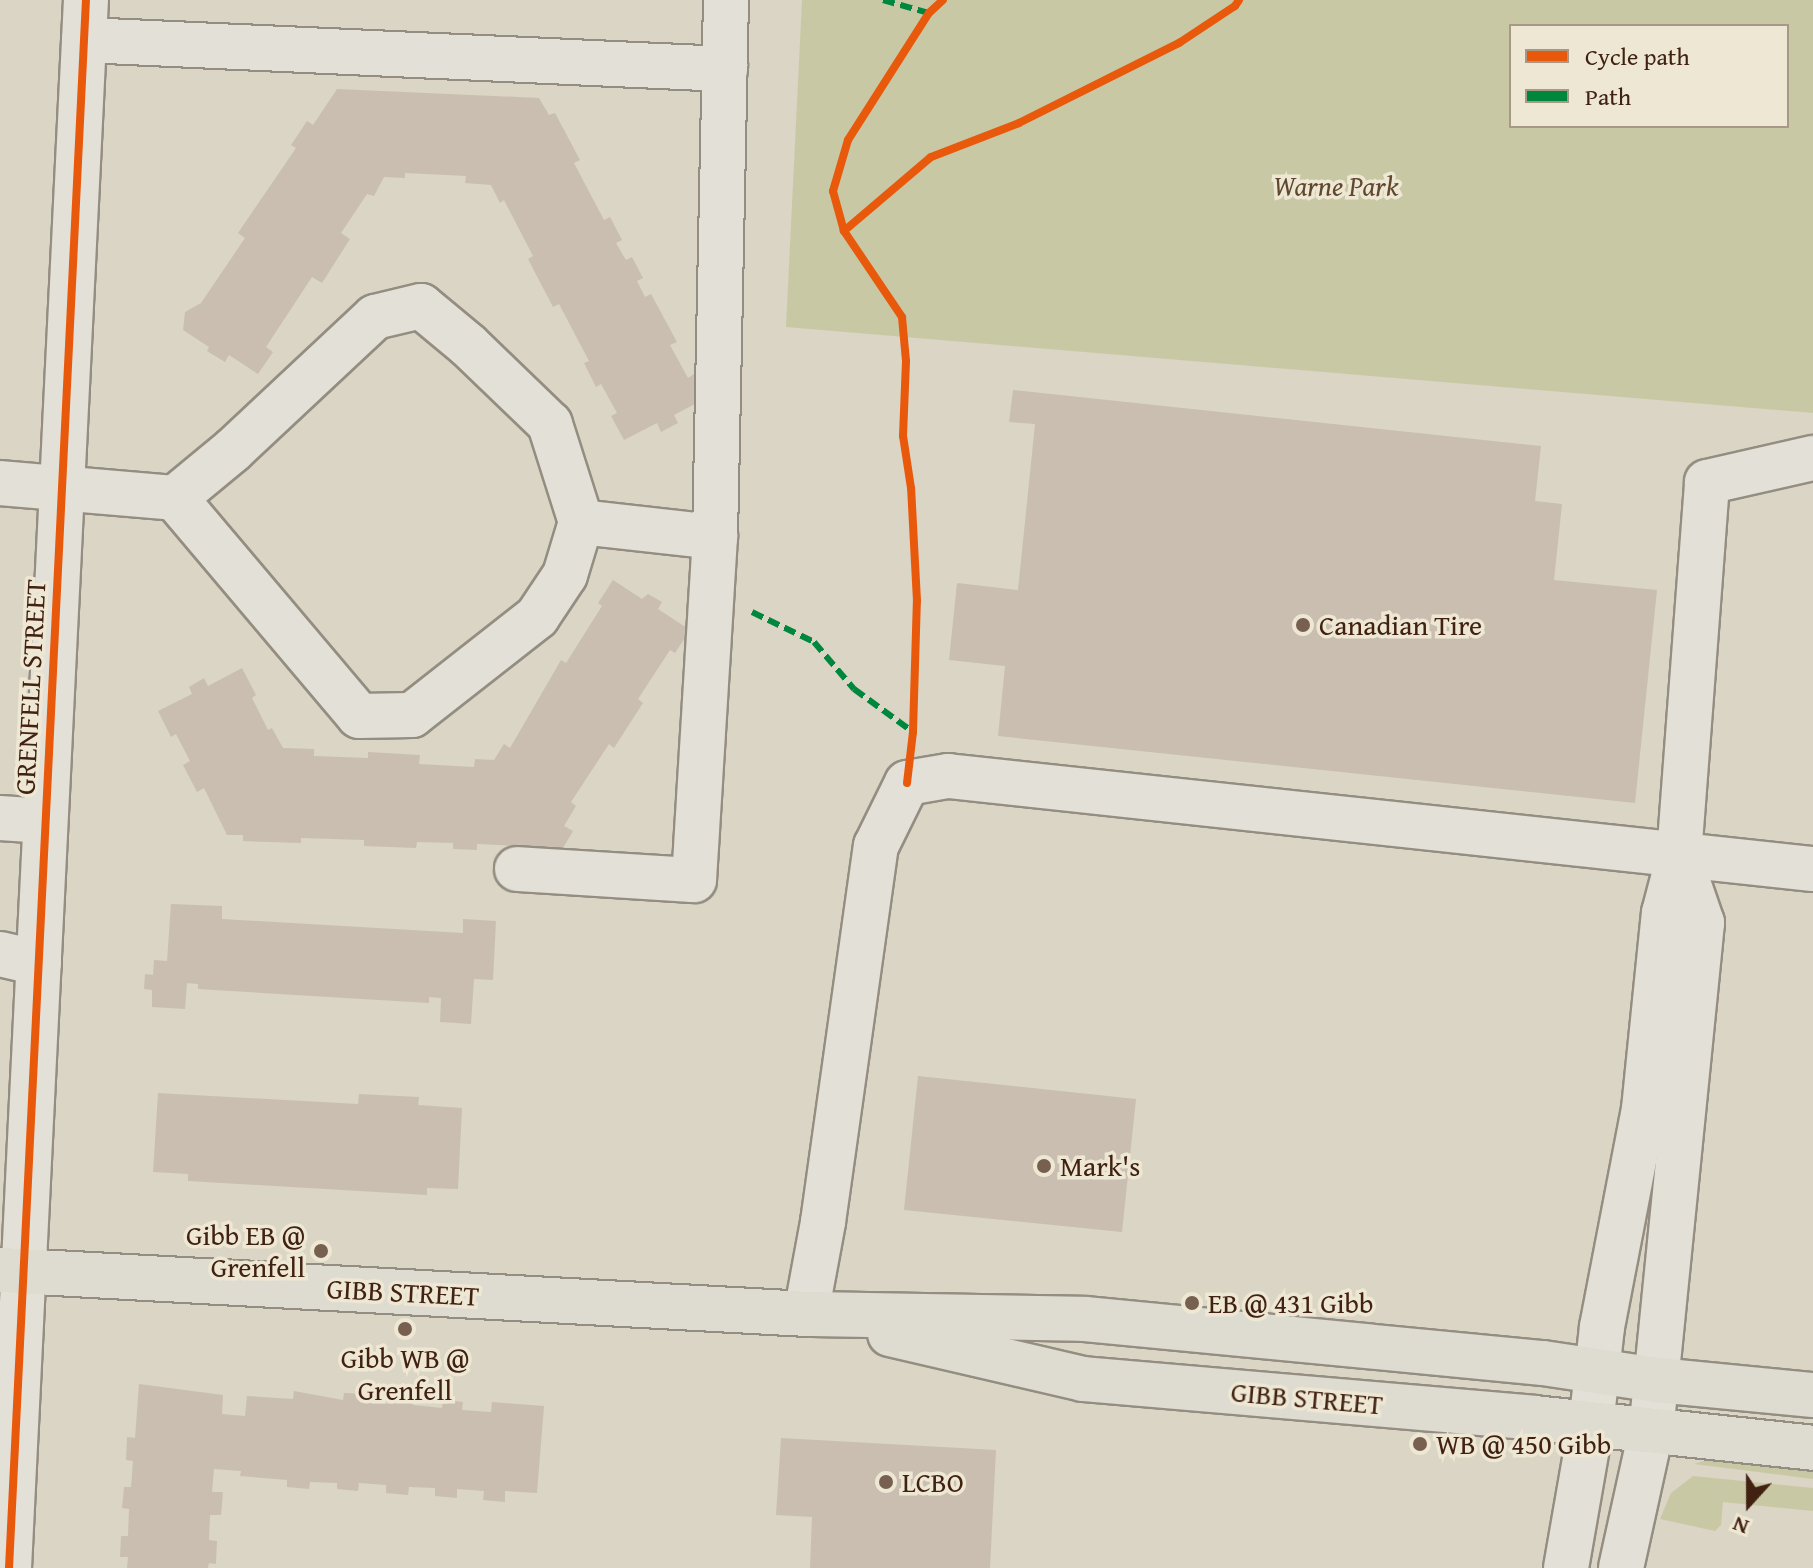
<!DOCTYPE html>
<style>
body{margin:0}
#map{position:relative;width:1813px;height:1568px;overflow:hidden;background:#dad5c4;font-family:"Gentium Book Plus",serif}
div>[style]{position:absolute}
.green>*{inset:0;background:#c9c8a5}
.building>*{inset:0;background:#cabeb1}
.roads{filter:drop-shadow(2px 0 #948d81) drop-shadow(-2px 0 #948d81) drop-shadow(0 2px #948d81) drop-shadow(0 -2px #948d81)}
.minor>*{height:44px;margin:-22px;padding:0 22px;transform-origin:22px;border-radius:22px;background:#e3e0d8}
.major>*{height:44px;margin:-22px;padding:0 22px;transform-origin:22px;border-radius:22px;background:#dedbd1}
.quiet>*{height:6px;margin-top:-3px;transform-origin:0;background:repeating-linear-gradient(90deg,#00873e 0 12px,transparent 0 18px)}
.cycleway>*{height:8px;margin:-4px;padding:0 4px;transform-origin:4px;border-radius:4px;background:#e8590c}
.dots>*{width:22px;height:22px;translate:-50% -50%;box-sizing:border-box;border:4px solid #ede7d3;border-radius:50%}
span{translate:-50% -50%;white-space:nowrap;text-align:center;line-height:1.15;-webkit-text-stroke:7px #ede7d3;paint-order:stroke}
.park-label{font-size:28px;color:#604830;font-style:italic}
.poi-label{font-size:28px;color:#412112}
.left{translate:0 -50%;text-align:left}
.right{translate:-100% -50%;text-align:right}
.street-label{font-size:28px;color:#412112}
.legend{position:absolute;left:1509px;top:24px;width:280px;height:104px;box-sizing:border-box;background:#ede7d3;border:2px solid #a89886;margin:0;padding:10px 14px;list-style:none;font-size:24px;color:#412112}
.legend li{display:flex;align-items:center;gap:16px;height:40px}
.legend b{width:40px;border:2px solid #a89886}
.north{position:absolute;left:1709px;top:1464px;width:80px;height:80px;-webkit-text-stroke:6px #ede7d3;paint-order:stroke;rotate:201deg;font-size:22px;font-weight:700;line-height:32px;text-align:center;color:#412112}
.north::after{content:'';display:block;margin:auto;width:28px;height:36px;background:#412112;clip-path:polygon(50% 0,100% 100%,50% 72%,0 100%)}
</style>
<div id="map">
<div class="green">
<div style="clip-path:polygon(evenodd,802px 0,1813px 0,1813px 413px,786px 327px,802px 0,1511px 26px,1787px 26px,1787px 126px,1511px 126px,1511px 26px)"></div>
<div style="clip-path:polygon(1713px 1458px,1813px 1466px,1813px 1479px,1694px 1464px)"></div>
<div style="clip-path:polygon(1693px 1476px,1813px 1488px,1813px 1511px,1723px 1502px,1721px 1525px,1715px 1531px,1660px 1519px,1671px 1493px)"></div>
</div>
<div class="building">
<div style="clip-path:polygon(337px 89px,539px 98px,549px 115px,555px 113px,580px 160px,574px 163px,604px 220px,610px 217px,622px 240px,616px 243px,626px 260px,632px 257px,643px 278px,637px 281px,645px 297px,651px 294px,677px 342px,670px 345px,688px 378px,694px 374px,706px 398px,674px 415px,678px 423px,661px 432px,657px 423px,624px 440px,611px 416px,617px 413px,601px 384px,596px 387px,584px 363px,589px 361px,559px 304px,553px 307px,528px 259px,533px 256px,504px 200px,500px 203px,491px 185px,465px 183px,466px 176px,405px 173px,405px 178px,384px 177px,374px 196px,367px 194px,341px 233px,350px 239px,322px 283px,312px 277px,266px 347px,273px 352px,258px 374px,229px 355px,225px 362px,207px 351px,209px 347px,183px 330px,185px 312px,201px 303px,245px 238px,238px 233px,296px 148px,291px 145px,307px 121px,313px 125px)"></div>
<div style="clip-path:polygon(1013px 390px,1541px 446px,1535px 501px,1562px 504px,1554px 580px,1657px 590px,1635px 803px,998px 736px,1005px 666px,949px 660px,957px 583px,1018px 590px,1035px 424px,1009px 422px)"></div>
<div style="clip-path:polygon(613px 580px,642px 599px,648px 594px,662px 602px,658px 609px,690px 630px,675px 653px,670px 650px,638px 699px,643px 703px,614px 748px,609px 744px,571px 802px,576px 806px,564px 826px,573px 831px,563px 848px,477px 844px,477px 850px,453px 849px,453px 843px,417px 842px,416px 848px,364px 846px,364px 840px,301px 838px,301px 843px,243px 841px,243px 835px,227px 835px,204px 788px,197px 792px,183px 765px,190px 761px,176px 734px,171px 737px,158px 711px,192px 694px,189px 687px,204px 678px,208px 686px,242px 668px,256px 695px,252px 698px,268px 730px,272px 728px,283px 748px,314px 749px,314px 756px,368px 758px,368px 752px,420px 755px,419px 764px,474px 767px,475px 759px,494px 760px,504px 744px,510px 748px,561px 660px,566px 663px,602px 606px,598px 603px)"></div>
<div style="clip-path:polygon(171px 904px,222px 906px,222px 919px,463px 933px,463px 919px,496px 921px,493px 980px,474px 979px,471px 1024px,440px 1022px,441px 998px,429px 997px,429px 1003px,198px 989px,198px 984px,187px 983px,185px 1009px,152px 1007px,152px 990px,144px 989px,145px 974px,153px 975px,154px 960px,167px 961px)"></div>
<div style="clip-path:polygon(918px 1076px,1136px 1099px,1122px 1232px,904px 1210px)"></div>
<div style="clip-path:polygon(158px 1093px,358px 1104px,359px 1094px,419px 1097px,418px 1105px,462px 1108px,458px 1189px,427px 1188px,427px 1195px,188px 1181px,188px 1174px,153px 1172px)"></div>
<div style="clip-path:polygon(139px 1384px,223px 1395px,222px 1414px,245px 1416px,247px 1396px,293px 1399px,294px 1391px,343px 1400px,344px 1393px,365px 1394px,364px 1402px,393px 1404px,393px 1397px,413px 1398px,413px 1405px,442px 1408px,443px 1400px,463px 1402px,462px 1410px,491px 1412px,492px 1402px,544px 1406px,537px 1493px,505px 1491px,505px 1502px,483px 1500px,484px 1491px,457px 1489px,457px 1498px,435px 1496px,435px 1488px,409px 1487px,408px 1495px,386px 1493px,386px 1485px,359px 1483px,358px 1491px,337px 1489px,337px 1483px,310px 1482px,309px 1489px,287px 1487px,287px 1480px,240px 1476px,241px 1471px,214px 1469px,212px 1492px,223px 1492px,221px 1515px,210px 1515px,209px 1540px,217px 1541px,216px 1564px,209px 1563px,208px 1568px,127px 1568px,128px 1557px,120px 1557px,121px 1536px,128px 1536px,129px 1509px,122px 1508px,124px 1487px,131px 1487px,133px 1461px,126px 1460px,127px 1437px,135px 1438px)"></div>
<div style="clip-path:polygon(781px 1438px,996px 1450px,990px 1568px,810px 1568px,812px 1517px,776px 1515px)"></div>
</div>
<div class="roads">
<div class="minor">
<div style="left:84px;top:40px;width:642px;rotate:2.59deg"></div>
<div style="left:0;top:483px;width:176px;rotate:4.9deg"></div>
<div style="left:175px;top:498px;width:285px;rotate:49.8deg"></div>
<div style="left:359px;top:716px;width:53px;rotate:-1.1deg"></div>
<div style="left:412px;top:715px;width:159px;rotate:-38.1deg"></div>
<div style="left:537px;top:617px;width:50px;rotate:-56.3deg"></div>
<div style="left:565px;top:575px;width:55px;rotate:-73.2deg"></div>
<div style="left:581px;top:522px;width:103px;rotate:-107.6deg"></div>
<div style="left:550px;top:424px;width:114px;rotate:-136.1deg"></div>
<div style="left:468px;top:345px;width:61px;rotate:-140.3deg"></div>
<div style="left:421px;top:306px;width:47px;rotate:166.6deg"></div>
<div style="left:375px;top:317px;width:195px;rotate:136.9deg"></div>
<div style="left:233px;top:450px;width:75px;rotate:140.4deg"></div>
<div style="left:581px;top:522px;width:135px;rotate:6.4deg"></div>
<div style="left:715px;top:537px;width:537px;rotate:-88.83deg"></div>
<div style="left:0;top:818px;width:45px;rotate:3.8deg"></div>
<div style="left:517px;top:869px;width:177px;rotate:3.6deg"></div>
<div style="left:694px;top:880px;width:344px;rotate:-86.5deg"></div>
<div style="left:0;top:954px;width:40px;rotate:13deg"></div>
<div style="left:806px;top:1314px;width:94px;rotate:-79.5deg"></div>
<div style="left:823px;top:1222px;width:380px;rotate:-82deg"></div>
<div style="left:876px;top:846px;width:70px;rotate:-63.8deg"></div>
<div style="left:907px;top:783px;width:42px;rotate:-9.7deg"></div>
<div style="left:948px;top:776px;width:870px;rotate:6.14deg"></div>
<div style="left:9px;top:1568px;width:1570px;rotate:-87.19deg"></div>
<div style="left:1566px;top:1568px;width:145px;rotate:-80.1deg"></div>
<div style="left:1591px;top:1425px;width:99px;rotate:-83.6deg"></div>
<div style="left:1602px;top:1327px;width:222px;rotate:-79.1deg"></div>
<div style="left:1644px;top:1109px;width:197px;rotate:-84.2deg"></div>
<div style="left:1664px;top:913px;width:59px;rotate:-75.3deg"></div>
<div style="left:1679px;top:856px;width:375px;rotate:-85.7deg"></div>
<div style="left:1707px;top:482px;width:109px;rotate:-12.8deg"></div>
<div style="left:1621px;top:1568px;width:139px;rotate:-77.6deg"></div>
<div style="left:1651px;top:1432px;width:512px;rotate:-84.28deg"></div>
<div style="left:1702px;top:923px;width:71px;rotate:-108.9deg"></div>
</div>
<div class="major">
<div style="left:0;top:1270px;width:807px;rotate:3.12deg"></div>
<div style="left:806px;top:1314px;width:279px;rotate:1deg"></div>
<div style="left:1085px;top:1319px;width:460px;rotate:5.5deg"></div>
<div style="left:1543px;top:1363px;width:115px;rotate:8.5deg"></div>
<div style="left:1657px;top:1380px;width:157px;rotate:5.5deg"></div>
<div style="left:890px;top:1334px;width:198px;rotate:13.1deg"></div>
<div style="left:1083px;top:1379px;width:453px;rotate:4.9deg"></div>
<div style="left:1534px;top:1418px;width:281px;rotate:6.1deg"></div>
</div>
</div>
<div class="quiet">
<div style="left:883px;top:0;width:48px;rotate:15.8deg"></div>
<div style="left:752px;top:612px;width:69px;rotate:25.8deg"></div>
<div style="left:814px;top:642px;width:62px;rotate:49.6deg"></div>
<div style="left:854px;top:689px;width:73px;rotate:36.1deg"></div>
</div>
<div class="cycleway">
<div style="left:844px;top:231px;width:41px;rotate:-105.4deg"></div>
<div style="left:833px;top:191px;width:53px;rotate:-73.6deg"></div>
<div style="left:848px;top:140px;width:151px;rotate:-57.5deg"></div>
<div style="left:929px;top:13px;width:19px;rotate:-43deg"></div>
<div style="left:907px;top:783px;width:51px;rotate:-83.3deg"></div>
<div style="left:913px;top:732px;width:131px;rotate:-88.3deg"></div>
<div style="left:917px;top:601px;width:113px;rotate:-93deg"></div>
<div style="left:911px;top:488px;width:53px;rotate:-98.7deg"></div>
<div style="left:903px;top:436px;width:75px;rotate:-87.7deg"></div>
<div style="left:906px;top:361px;width:44px;rotate:-95.2deg"></div>
<div style="left:902px;top:317px;width:104px;rotate:-124deg"></div>
<div style="left:844px;top:231px;width:114px;rotate:-40.4deg"></div>
<div style="left:931px;top:157px;width:94px;rotate:-21.1deg"></div>
<div style="left:1019px;top:123px;width:179px;rotate:-26.6deg"></div>
<div style="left:1179px;top:43px;width:67px;rotate:-33.5deg"></div>
<div style="left:1235px;top:6px;width:7px;rotate:-56deg"></div>
<div style="left:9px;top:1568px;width:1570px;rotate:-87.19deg"></div>
</div>
<div class="dots">
<div style="left:1303px;top:625px;background:#776050"></div>
<div style="left:1044px;top:1166px;background:#776050"></div>
<div style="left:321px;top:1251px;background:#776050"></div>
<div style="left:1192px;top:1303px;background:#776050"></div>
<div style="left:405px;top:1329px;background:#776050"></div>
<div style="left:1420px;top:1444px;background:#776050"></div>
<div style="left:886px;top:1482px;background:#776050"></div>
</div>
<div class="park-label">
<span style="left:1336px;top:186px">Warne Park</span>
</div>
<div class="poi-label">
<span class="left" style="left:1319px;top:625px">Canadian Tire</span>
<span class="left" style="left:1060px;top:1166px">Mark's</span>
<span class="right" style="left:305px;top:1251px">Gibb EB @<br>Grenfell</span>
<span class="left" style="left:1208px;top:1303px">EB @ 431 Gibb</span>
<span style="left:405px;top:1374px">Gibb WB @<br>Grenfell</span>
<span class="left" style="left:1436px;top:1444px">WB @ 450 Gibb</span>
<span class="left" style="left:902px;top:1482px">LCBO</span>
</div>
<div class="street-label">
<span style="left:30px;top:687px;rotate:-87deg">GRENFELL STREET</span>
<span style="left:403px;top:1292px;rotate:3deg">GIBB STREET</span>
<span style="left:1307px;top:1398px;rotate:5deg">GIBB STREET</span>
</div>
<ul class="legend">
<li><b style="height:10px;background:#e8590c"></b>Cycle path</li>
<li><b style="height:10px;background:#00873e"></b>Path</li>
</ul>
<div class="north">N</div>
</div>
